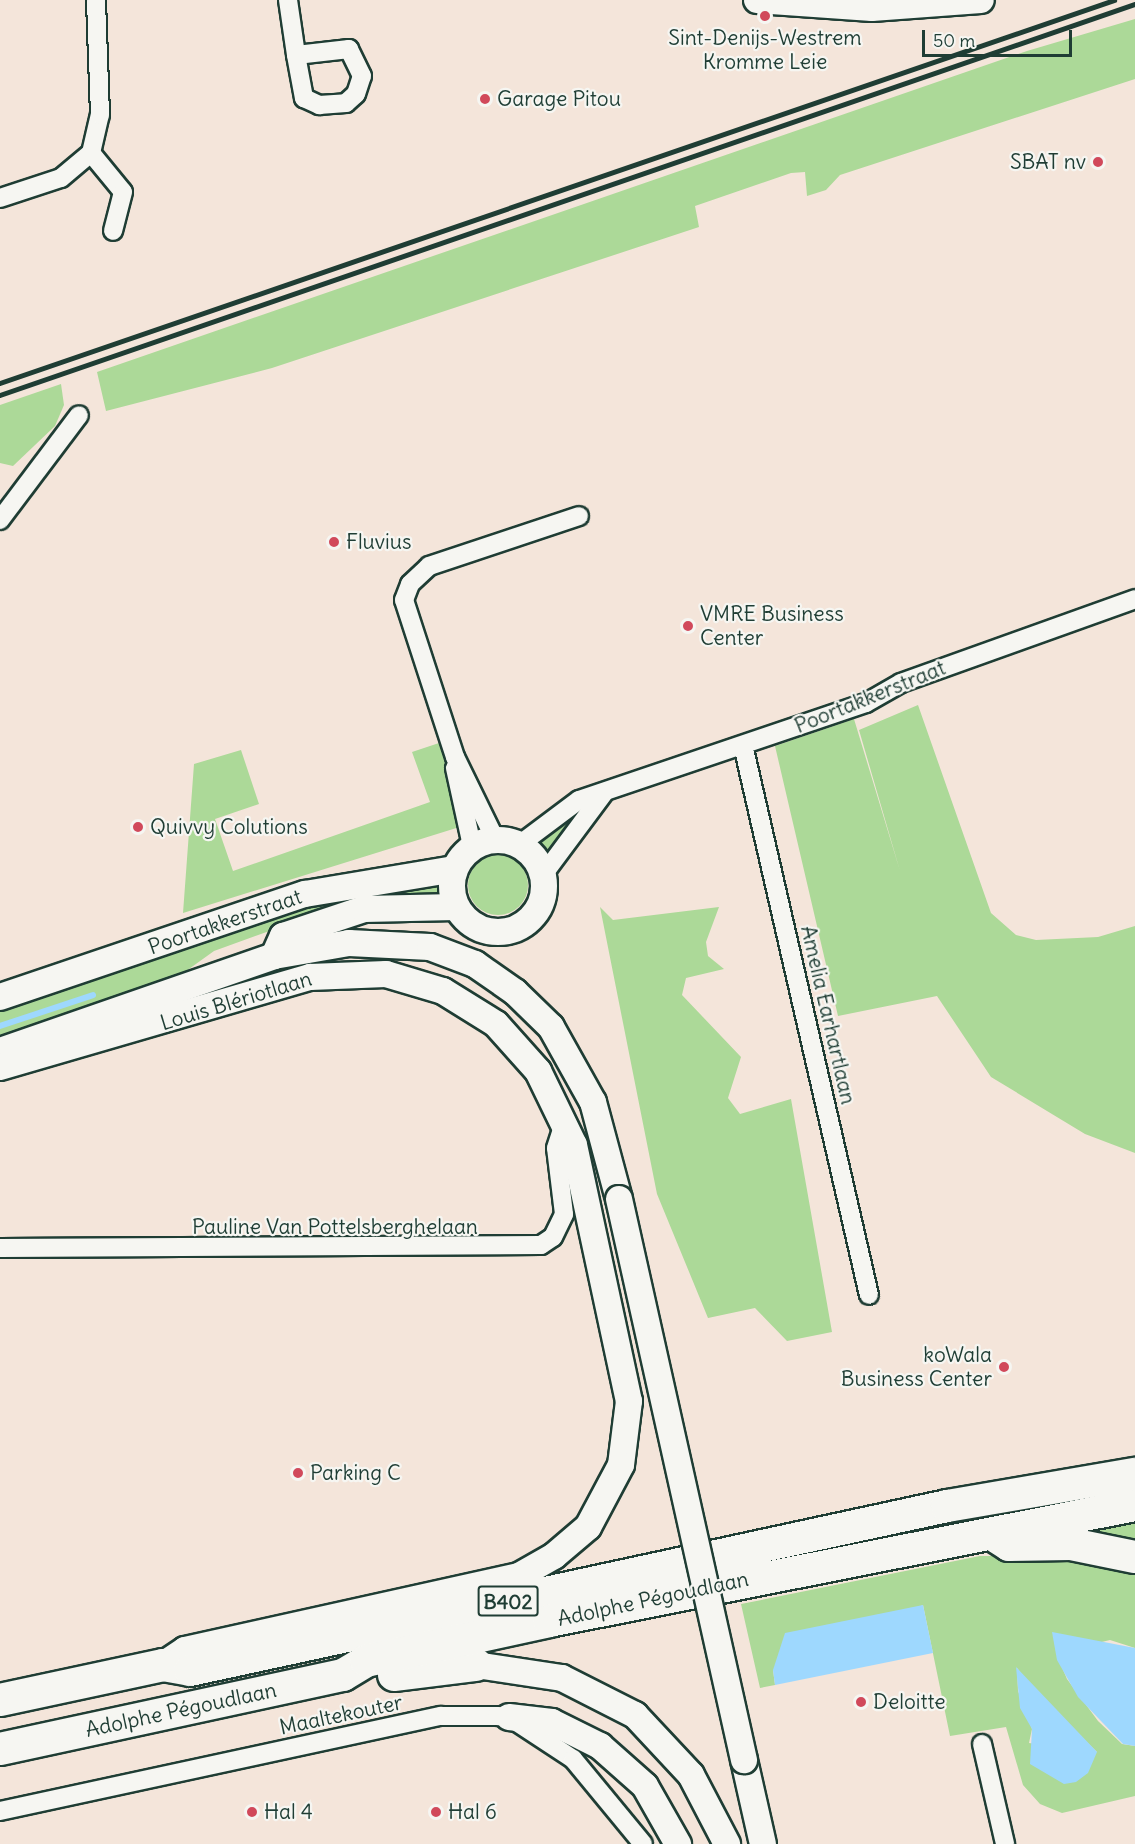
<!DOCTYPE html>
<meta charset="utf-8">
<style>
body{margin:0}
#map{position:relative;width:1135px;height:1844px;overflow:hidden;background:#f4e5da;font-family:Delius,sans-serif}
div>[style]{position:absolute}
.green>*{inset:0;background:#acd998}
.round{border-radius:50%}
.water>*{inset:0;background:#9ed8fe}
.stream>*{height:6px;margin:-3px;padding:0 3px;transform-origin:3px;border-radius:3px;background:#9ed8fe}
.roads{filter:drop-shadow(2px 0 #1f3d34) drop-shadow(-2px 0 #1f3d34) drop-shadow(0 2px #1f3d34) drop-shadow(0 -2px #1f3d34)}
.street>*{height:18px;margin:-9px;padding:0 9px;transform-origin:9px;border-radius:9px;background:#f6f6f2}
.secondary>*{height:26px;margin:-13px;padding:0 13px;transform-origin:13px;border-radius:13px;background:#f6f6f2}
.secondary>.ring{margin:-13px;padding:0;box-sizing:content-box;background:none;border:26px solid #f6f6f2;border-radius:50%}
.highway>*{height:32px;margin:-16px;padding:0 16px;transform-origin:16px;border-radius:16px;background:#f6f6f2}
.rail>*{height:4.5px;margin:-2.25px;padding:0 2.25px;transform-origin:2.25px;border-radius:2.25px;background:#1f3d34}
.bridges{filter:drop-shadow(2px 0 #1f3d34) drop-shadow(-2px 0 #1f3d34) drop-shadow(0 2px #1f3d34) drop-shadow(0 -2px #1f3d34)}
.secondary-bridge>*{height:26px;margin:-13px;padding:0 13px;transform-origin:13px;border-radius:13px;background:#f6f6f2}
.dots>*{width:16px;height:16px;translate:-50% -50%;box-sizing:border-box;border:3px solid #f6f6f2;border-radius:50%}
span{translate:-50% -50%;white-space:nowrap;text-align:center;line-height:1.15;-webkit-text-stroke:4.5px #f6f6f2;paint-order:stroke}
.shield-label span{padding:2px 4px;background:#f6f6f2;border:2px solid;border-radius:4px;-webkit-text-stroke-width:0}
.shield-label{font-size:20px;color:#1f3d34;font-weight:700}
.poi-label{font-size:21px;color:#1f3d34}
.left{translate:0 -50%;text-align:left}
.right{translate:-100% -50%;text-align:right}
.street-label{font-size:21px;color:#1f3d34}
.scale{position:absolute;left:922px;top:30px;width:150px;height:27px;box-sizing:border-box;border:3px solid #1f3d34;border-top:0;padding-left:8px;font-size:18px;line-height:21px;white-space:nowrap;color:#1f3d34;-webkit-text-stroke:4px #f6f6f2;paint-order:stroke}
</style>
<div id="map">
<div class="green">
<div style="clip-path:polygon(1135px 19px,1135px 79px,840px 175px,826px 190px,807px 196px,805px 172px,791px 173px,695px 206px,699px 227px,272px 368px,106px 411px,97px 372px,1027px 51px)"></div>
<div style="clip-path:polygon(61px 384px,64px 405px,55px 426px,13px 466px,0 463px,0 405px)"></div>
<div style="clip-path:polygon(918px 705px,991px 913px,1016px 935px,1036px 940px,1098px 937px,1135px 926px,1135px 1153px,1085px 1134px,991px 1077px,937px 996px,838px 1016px,775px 746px,854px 719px,900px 871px,859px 730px)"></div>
<div style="clip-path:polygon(439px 743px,466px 825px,183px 913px,194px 764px,241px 750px,259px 804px,215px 819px,233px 871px,430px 802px,412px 752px)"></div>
<div style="clip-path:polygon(583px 806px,566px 827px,547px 857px,532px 841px)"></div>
<div class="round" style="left:468px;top:855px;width:60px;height:60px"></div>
<div style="clip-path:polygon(443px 882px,443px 895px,300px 920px,214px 951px,182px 974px,0 1038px,0 1004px,291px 907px)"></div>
<div style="clip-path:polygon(600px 907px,613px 920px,719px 907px,706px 942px,708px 956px,724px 969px,686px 978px,682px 995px,741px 1057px,728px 1098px,740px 1114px,791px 1099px,832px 1332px,787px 1341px,755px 1308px,708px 1318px,657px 1194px)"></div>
<div style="clip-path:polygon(1135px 1520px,1135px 1548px,1042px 1536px)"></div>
<div style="clip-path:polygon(evenodd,980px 1556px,1069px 1556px,1135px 1570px,1135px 1648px,1110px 1640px,1056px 1653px,1067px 1679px,1098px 1721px,1122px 1744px,1135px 1746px,1135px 1796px,1062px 1813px,1040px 1804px,1023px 1785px,1006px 1727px,950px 1736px,923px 1605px,773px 1670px,775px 1685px,760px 1688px,741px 1604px,980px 1556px,1017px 1668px,1039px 1696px,1097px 1752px,1029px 1743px,1032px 1729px,1018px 1691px,1017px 1668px)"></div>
</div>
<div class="water">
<div style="clip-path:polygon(923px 1605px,933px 1653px,775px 1685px,773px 1670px,785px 1633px)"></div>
<div style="clip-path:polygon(1052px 1632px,1135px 1648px,1135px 1746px,1123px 1744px,1078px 1697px,1057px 1660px)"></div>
<div style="clip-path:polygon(1016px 1667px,1097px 1752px,1088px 1773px,1076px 1782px,1064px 1784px,1030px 1764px,1032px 1729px,1020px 1708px)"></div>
</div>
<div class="stream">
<div style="left:0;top:1026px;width:98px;rotate:-18.4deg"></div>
</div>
<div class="roads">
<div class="street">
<div style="left:288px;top:0;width:56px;rotate:81.7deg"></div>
<div style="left:296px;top:55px;width:44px;rotate:79.5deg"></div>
<div style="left:304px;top:98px;width:17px;rotate:25deg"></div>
<div style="left:319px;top:105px;width:27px;rotate:-4deg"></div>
<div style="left:346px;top:103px;width:13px;rotate:-42deg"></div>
<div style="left:356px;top:94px;width:19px;rotate:-72deg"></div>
<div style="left:362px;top:76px;width:30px;rotate:-116deg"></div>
<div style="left:349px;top:49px;width:53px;rotate:173.5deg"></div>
<div style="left:91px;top:153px;width:50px;rotate:50.6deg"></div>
<div style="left:123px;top:192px;width:40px;rotate:104.4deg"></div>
<div style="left:0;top:198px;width:64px;rotate:-18.2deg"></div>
<div style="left:61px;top:178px;width:39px;rotate:-40deg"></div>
<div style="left:91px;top:153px;width:39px;rotate:-77deg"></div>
<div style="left:100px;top:115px;width:115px;rotate:-92deg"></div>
<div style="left:0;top:520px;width:131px;rotate:-53deg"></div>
<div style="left:743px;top:745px;width:564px;rotate:77.1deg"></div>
<div style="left:455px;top:768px;width:80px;rotate:77.7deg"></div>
<div style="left:495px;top:839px;width:91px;rotate:-116deg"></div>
<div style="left:455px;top:757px;width:165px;rotate:-108deg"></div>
<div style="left:404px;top:600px;width:17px;rotate:-69deg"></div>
<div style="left:410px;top:584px;width:26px;rotate:-43deg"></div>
<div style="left:429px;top:566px;width:158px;rotate:-18.4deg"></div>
<div style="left:519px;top:845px;width:75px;rotate:-36.9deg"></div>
<div style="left:579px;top:800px;width:303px;rotate:-18.7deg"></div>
<div style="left:866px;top:703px;width:40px;rotate:-29.7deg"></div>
<div style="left:901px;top:683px;width:249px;rotate:-19.7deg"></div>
<div style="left:543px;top:875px;width:102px;rotate:-53.4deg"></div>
<div style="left:0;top:1248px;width:541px;rotate:-0.32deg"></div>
<div style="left:541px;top:1245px;width:14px;rotate:-34deg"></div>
<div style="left:553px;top:1237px;width:25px;rotate:-64deg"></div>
<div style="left:564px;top:1214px;width:66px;rotate:-96.9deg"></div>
<div style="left:556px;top:1148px;width:22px;rotate:-72deg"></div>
<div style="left:982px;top:1744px;width:103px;rotate:77deg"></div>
<div style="left:0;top:1811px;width:451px;rotate:-12.2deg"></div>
<div style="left:441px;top:1716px;width:56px"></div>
<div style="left:497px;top:1716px;width:12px;rotate:5deg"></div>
<div style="left:509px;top:1717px;width:77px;rotate:33.3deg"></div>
<div style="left:573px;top:1759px;width:110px;rotate:50.5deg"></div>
</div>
<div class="secondary">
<div style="left:757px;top:0;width:115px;rotate:4deg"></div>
<div style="left:872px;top:8px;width:109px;rotate:-4.2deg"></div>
<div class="ring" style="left:452px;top:840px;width:66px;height:66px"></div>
<div style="left:274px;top:956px;width:22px;rotate:-66deg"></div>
<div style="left:283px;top:936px;width:85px;rotate:-18.4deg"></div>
<div style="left:364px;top:909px;width:92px;rotate:-1.2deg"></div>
<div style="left:0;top:997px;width:322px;rotate:-18.7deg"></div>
<div style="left:305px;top:894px;width:151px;rotate:-9.5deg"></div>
<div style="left:0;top:1051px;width:290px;rotate:-19.1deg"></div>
<div style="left:274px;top:956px;width:76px;rotate:-9.8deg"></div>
<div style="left:349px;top:943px;width:81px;rotate:2.8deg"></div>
<div style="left:430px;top:947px;width:48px;rotate:20.7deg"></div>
<div style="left:475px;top:964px;width:49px;rotate:35deg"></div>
<div style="left:515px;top:992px;width:50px;rotate:44.2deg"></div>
<div style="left:551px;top:1027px;width:86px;rotate:60.8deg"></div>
<div style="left:593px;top:1102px;width:100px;rotate:75deg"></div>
<div style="left:0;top:1067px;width:323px;rotate:-16.2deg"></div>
<div style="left:310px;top:977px;width:76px;rotate:-2.3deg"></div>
<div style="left:386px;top:974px;width:59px;rotate:16.6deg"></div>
<div style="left:443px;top:991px;width:62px;rotate:31.9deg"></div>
<div style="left:496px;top:1024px;width:63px;rotate:48.2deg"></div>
<div style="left:538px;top:1071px;width:82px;rotate:64.1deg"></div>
<div style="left:574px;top:1145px;width:262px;rotate:77.9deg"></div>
<div style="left:629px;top:1401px;width:64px;rotate:97.1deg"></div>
<div style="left:621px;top:1465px;width:70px;rotate:118deg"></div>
<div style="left:588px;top:1527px;width:45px;rotate:139.5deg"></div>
<div style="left:554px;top:1556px;width:40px;rotate:150.3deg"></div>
<div style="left:519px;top:1576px;width:342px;rotate:167.5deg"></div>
<div style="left:185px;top:1650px;width:27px;rotate:146deg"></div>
<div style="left:476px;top:1665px;width:87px;rotate:8.6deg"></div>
<div style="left:562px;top:1678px;width:82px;rotate:26.9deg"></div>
<div style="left:635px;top:1715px;width:82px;rotate:47deg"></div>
<div style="left:691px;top:1775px;width:78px;rotate:62.4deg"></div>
<div style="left:509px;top:1717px;width:43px;rotate:6.6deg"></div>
<div style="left:552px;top:1722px;width:54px;rotate:26.6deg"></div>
<div style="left:600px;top:1746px;width:60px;rotate:41.6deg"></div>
<div style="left:645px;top:1786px;width:67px;rotate:60.4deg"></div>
<div style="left:744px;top:1760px;width:86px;rotate:77.3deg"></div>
</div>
<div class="highway">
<div style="left:998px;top:1538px;width:13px;rotate:32deg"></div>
<div style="left:1009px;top:1545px;width:62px;rotate:-0.9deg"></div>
<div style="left:1071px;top:1544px;width:65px;rotate:11.5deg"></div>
<div style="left:394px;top:1675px;width:83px;rotate:-7deg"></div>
<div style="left:0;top:1700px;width:167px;rotate:-12.1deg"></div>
<div style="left:163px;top:1665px;width:27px;rotate:10deg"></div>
<div style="left:190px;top:1670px;width:775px;rotate:-12.22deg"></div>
<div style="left:947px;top:1506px;width:191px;rotate:-9.7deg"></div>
<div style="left:0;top:1749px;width:351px;rotate:-12.2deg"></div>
<div style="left:343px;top:1675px;width:27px;rotate:-31deg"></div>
<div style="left:366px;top:1661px;width:187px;rotate:-12.3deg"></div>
<div style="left:549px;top:1621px;width:597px;rotate:-11.2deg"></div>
</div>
</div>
<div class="rail">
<div style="left:0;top:383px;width:1178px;rotate:-18.97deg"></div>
<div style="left:0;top:395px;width:1200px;rotate:-19.01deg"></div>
</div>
<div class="bridges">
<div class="secondary-bridge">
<div style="left:619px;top:1199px;width:575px;rotate:77.44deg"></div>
</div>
</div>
<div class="dots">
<div style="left:765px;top:16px;background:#d1495b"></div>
<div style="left:485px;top:99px;background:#d1495b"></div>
<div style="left:1098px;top:162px;background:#d1495b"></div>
<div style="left:334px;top:542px;background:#d1495b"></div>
<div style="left:688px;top:626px;background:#d1495b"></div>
<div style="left:138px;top:827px;background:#d1495b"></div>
<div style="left:1004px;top:1367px;background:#d1495b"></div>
<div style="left:298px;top:1473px;background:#d1495b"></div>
<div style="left:861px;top:1702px;background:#d1495b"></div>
<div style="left:252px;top:1812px;background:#d1495b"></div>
<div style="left:436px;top:1812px;background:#d1495b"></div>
</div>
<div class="shield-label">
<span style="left:508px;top:1601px">B402</span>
</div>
<div class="poi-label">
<span style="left:765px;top:50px">Sint-Denijs-Westrem<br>Kromme Leie</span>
<span class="left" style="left:497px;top:99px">Garage Pitou</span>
<span class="right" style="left:1086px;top:162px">SBAT nv</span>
<span class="left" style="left:346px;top:542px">Fluvius</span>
<span class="left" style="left:700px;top:626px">VMRE Business<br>Center</span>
<span class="left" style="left:150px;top:827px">Quivvy Colutions</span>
<span class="right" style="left:992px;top:1367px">koWala<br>Business Center</span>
<span class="left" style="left:310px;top:1473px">Parking C</span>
<span class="left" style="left:873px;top:1702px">Deloitte</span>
<span class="left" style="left:264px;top:1812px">Hal 4</span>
<span class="left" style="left:448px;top:1812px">Hal 6</span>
</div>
<div class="street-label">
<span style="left:870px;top:697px;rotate:-22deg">Poortakkerstraat</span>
<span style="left:225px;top:922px;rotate:-19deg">Poortakkerstraat</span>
<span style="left:236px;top:1001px;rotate:-17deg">Louis Blériotlaan</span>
<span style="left:828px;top:1015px;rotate:77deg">Amelia Earhartlaan</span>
<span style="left:335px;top:1227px">Pauline Van Pottelsberghelaan</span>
<span style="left:653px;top:1599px;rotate:-12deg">Adolphe Pégoudlaan</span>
<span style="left:181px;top:1710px;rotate:-12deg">Adolphe Pégoudlaan</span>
<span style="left:341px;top:1715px;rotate:-12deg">Maaltekouter</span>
</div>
<div class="scale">50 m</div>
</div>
